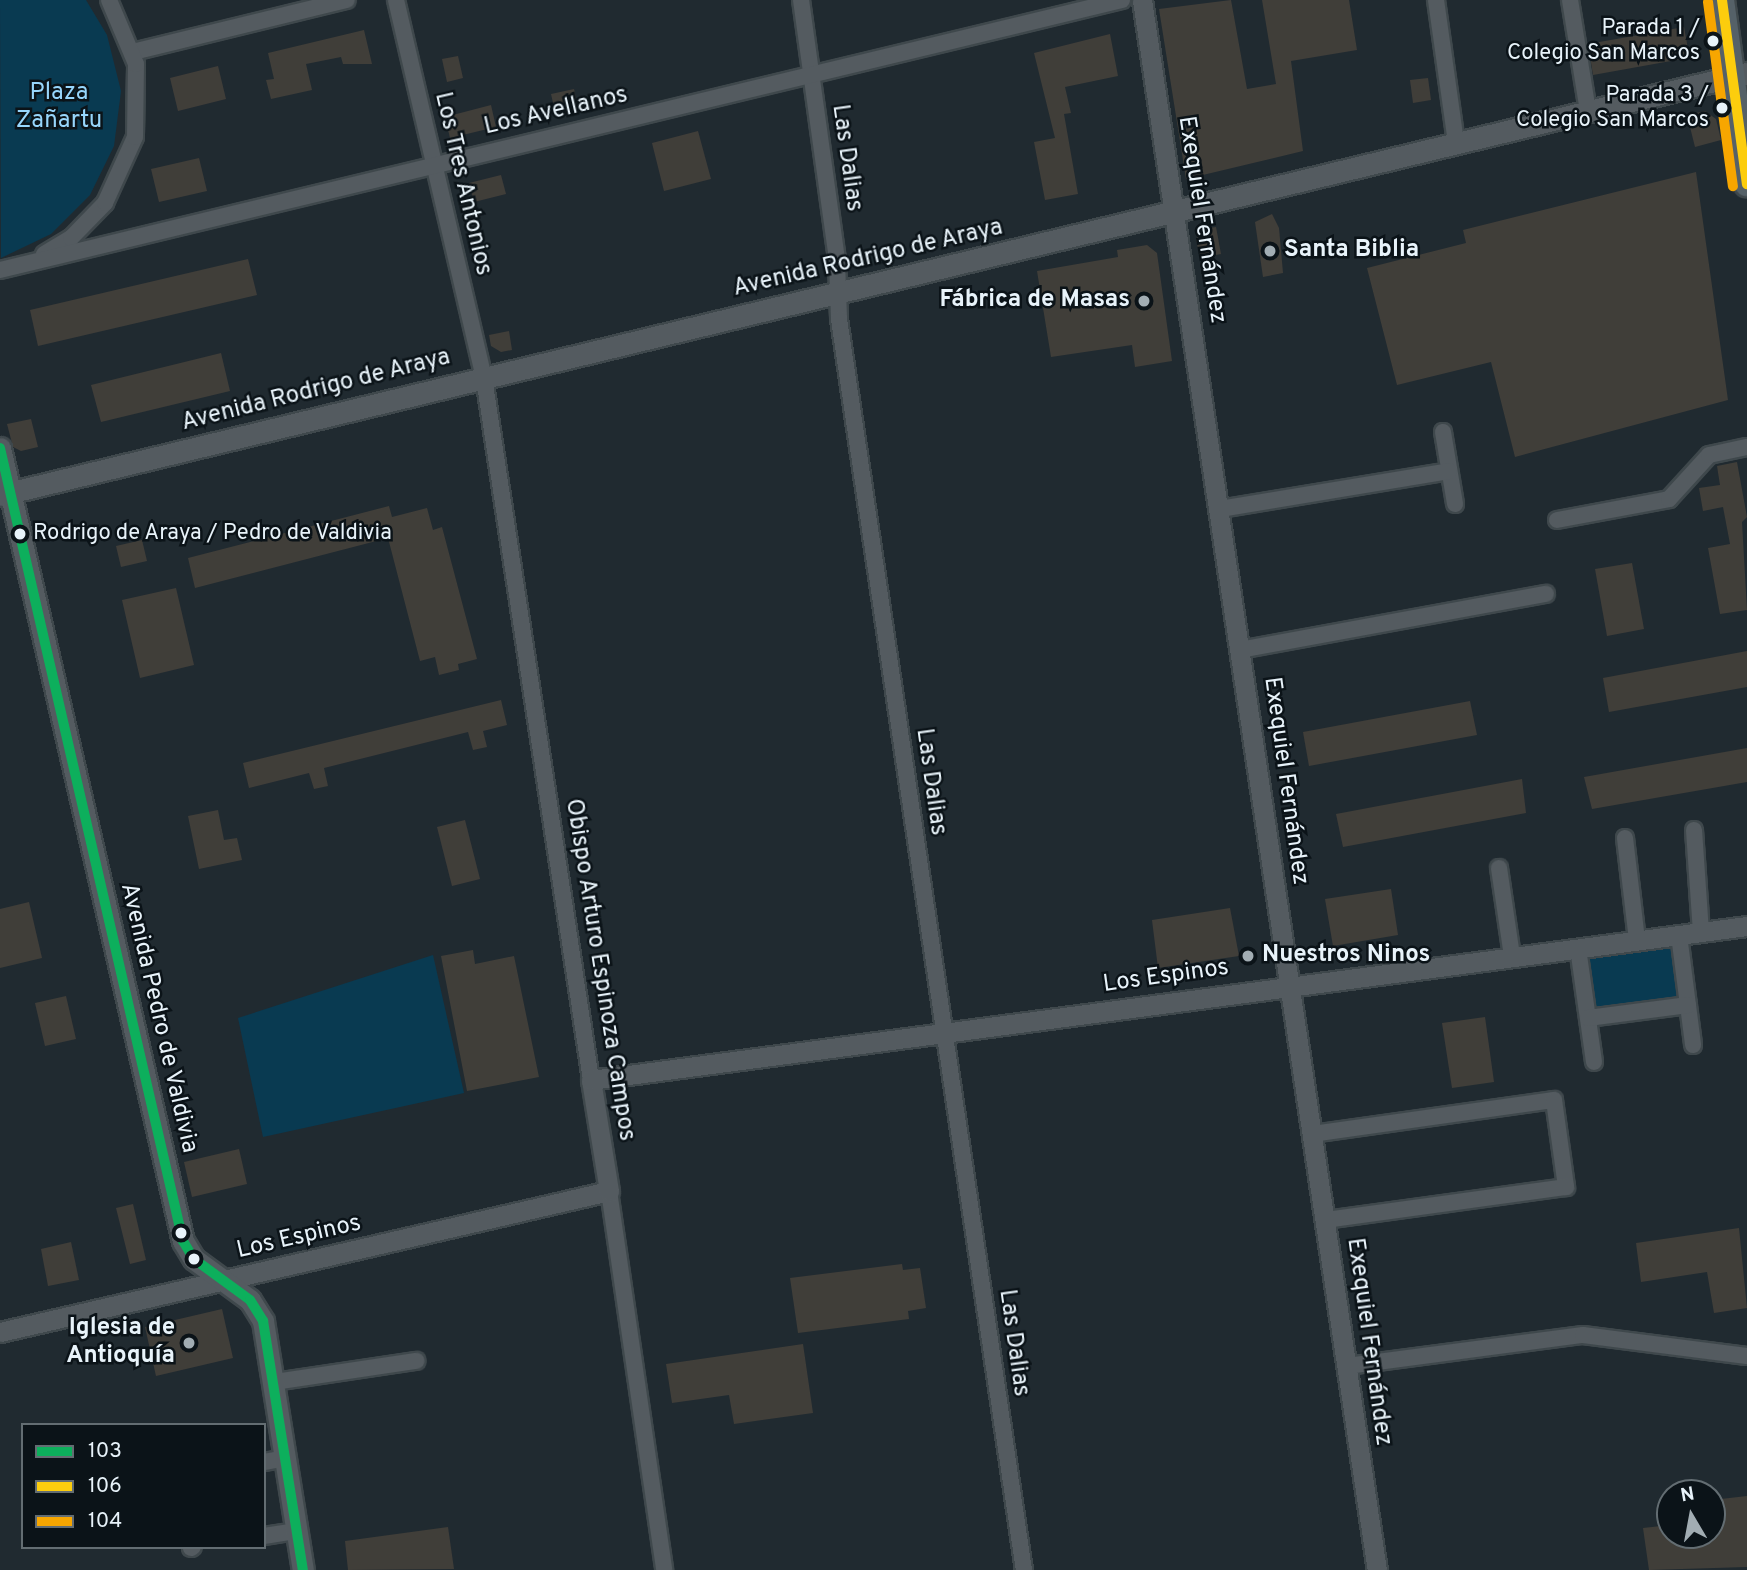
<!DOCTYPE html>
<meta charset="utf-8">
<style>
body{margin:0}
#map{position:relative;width:1747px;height:1570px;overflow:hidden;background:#202a30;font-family:Overpass,sans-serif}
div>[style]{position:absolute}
.green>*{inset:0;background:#093a51}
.building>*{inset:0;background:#403e39}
.roads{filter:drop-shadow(2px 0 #3f484c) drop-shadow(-2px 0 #3f484c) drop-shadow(0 2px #3f484c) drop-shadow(0 -2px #3f484c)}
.minor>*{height:16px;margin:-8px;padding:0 8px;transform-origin:8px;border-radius:8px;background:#545b60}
.tertiary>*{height:19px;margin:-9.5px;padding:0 9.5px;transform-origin:9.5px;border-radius:9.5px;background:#545b60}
.secondary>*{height:21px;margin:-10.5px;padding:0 10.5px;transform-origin:10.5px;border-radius:10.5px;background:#545b60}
.primary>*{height:24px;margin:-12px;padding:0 12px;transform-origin:12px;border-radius:12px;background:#556168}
.bus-1>*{height:10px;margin:-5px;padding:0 5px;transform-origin:5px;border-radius:5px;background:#0daf5c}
.bus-2>*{height:10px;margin:-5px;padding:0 5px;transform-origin:5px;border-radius:5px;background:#fccd0d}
.bus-3>*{height:10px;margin:-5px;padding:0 5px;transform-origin:5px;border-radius:5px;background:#f7a600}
.dots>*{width:19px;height:19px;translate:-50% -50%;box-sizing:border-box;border:4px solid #0b1318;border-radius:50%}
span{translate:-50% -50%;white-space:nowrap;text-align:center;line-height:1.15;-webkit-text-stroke:5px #0b1318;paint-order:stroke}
.bus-label{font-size:22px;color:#e8f3fa}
.right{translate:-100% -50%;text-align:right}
.left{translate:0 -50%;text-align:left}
.park-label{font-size:24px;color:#97d6fc}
.street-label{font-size:24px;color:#e8f3fa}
.poi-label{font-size:24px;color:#e8f3fa;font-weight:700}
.legend{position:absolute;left:21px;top:1423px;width:245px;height:126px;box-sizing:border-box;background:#0b1318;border:2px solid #636d72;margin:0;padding:9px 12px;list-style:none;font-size:21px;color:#e8f3fa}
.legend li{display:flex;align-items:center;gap:14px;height:35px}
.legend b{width:35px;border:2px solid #636d72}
.north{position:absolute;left:1656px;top:1479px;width:70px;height:70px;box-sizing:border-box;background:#0b1318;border:2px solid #636d72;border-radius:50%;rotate:350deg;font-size:19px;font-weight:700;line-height:28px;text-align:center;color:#e8f3fa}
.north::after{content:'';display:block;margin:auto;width:24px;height:32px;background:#a2adb3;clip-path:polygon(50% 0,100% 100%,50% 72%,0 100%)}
</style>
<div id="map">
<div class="green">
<div style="clip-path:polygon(0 0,86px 0,107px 35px,121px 91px,114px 146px,90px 195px,51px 234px,1px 258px)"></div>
<div style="clip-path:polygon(1679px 935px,1688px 1005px,1588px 1018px,1578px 948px)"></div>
<div style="clip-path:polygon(433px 955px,464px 1093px,263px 1137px,238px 1018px)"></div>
</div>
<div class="building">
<div style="clip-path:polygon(1231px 0,1247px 89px,1276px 84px,1262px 0,1349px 0,1357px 50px,1291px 61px,1303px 151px,1186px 179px,1159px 9px)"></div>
<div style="clip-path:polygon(1684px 27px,1688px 49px,1682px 59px,1593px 75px,1588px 44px)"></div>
<div style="clip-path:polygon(364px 30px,372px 64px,343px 64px,341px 57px,306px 64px,312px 90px,271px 99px,266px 80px,274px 79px,268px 53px)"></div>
<div style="clip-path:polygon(1110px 34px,1118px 76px,1065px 87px,1071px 113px,1064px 114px,1078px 194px,1045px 200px,1034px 142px,1055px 138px,1034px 53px)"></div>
<div style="clip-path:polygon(458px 56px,463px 78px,447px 82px,442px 59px)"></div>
<div style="clip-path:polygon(218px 66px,226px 99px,178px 111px,170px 78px)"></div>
<div style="clip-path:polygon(1428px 78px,1431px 100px,1413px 103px,1410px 80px)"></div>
<div style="clip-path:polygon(574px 89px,579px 110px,556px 116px,551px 94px)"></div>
<div style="clip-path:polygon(491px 105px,496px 127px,450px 138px,445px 117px)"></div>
<div style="clip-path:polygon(1705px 111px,1716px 119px,1721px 140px,1695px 147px,1687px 115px)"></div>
<div style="clip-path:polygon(698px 131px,711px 179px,664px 191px,652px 143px)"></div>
<div style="clip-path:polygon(199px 158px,207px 191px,159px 202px,151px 169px)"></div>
<div style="clip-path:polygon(1696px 172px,1728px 400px,1515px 457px,1491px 362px,1397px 385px,1367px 268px,1466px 243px,1463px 230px)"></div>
<div style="clip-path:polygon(501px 175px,506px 194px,474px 202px,469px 183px)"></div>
<div style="clip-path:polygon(1272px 214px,1279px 228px,1283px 273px,1263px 277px,1255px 222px)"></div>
<div style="clip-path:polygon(1216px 227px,1221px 254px,1200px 258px,1196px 239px,1203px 229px)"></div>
<div style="clip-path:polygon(1147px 245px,1157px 253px,1172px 361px,1135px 367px,1132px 345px,1051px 357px,1037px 271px,1118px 257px,1117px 250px)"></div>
<div style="clip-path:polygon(248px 259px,257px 295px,38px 346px,30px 310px)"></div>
<div style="clip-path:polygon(509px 331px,512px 350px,501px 352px,491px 346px,489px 335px)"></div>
<div style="clip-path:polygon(221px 353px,230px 391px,101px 422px,91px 385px)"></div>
<div style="clip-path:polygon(31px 419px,38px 447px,21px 451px,13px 447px,7px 424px)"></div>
<div style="clip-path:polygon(1737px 462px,1747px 517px,1742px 522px,1747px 610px,1720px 614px,1708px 548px,1730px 544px,1723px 507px,1703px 511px,1699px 488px,1720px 485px,1717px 466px)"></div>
<div style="clip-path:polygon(389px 506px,392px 517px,427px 508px,433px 530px,442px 527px,477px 659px,458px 664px,459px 670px,439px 675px,435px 657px,420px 661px,388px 538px,195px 588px,188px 558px)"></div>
<div style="clip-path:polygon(142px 540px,147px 561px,121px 567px,116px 546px)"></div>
<div style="clip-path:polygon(1632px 563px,1644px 629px,1607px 636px,1595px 569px)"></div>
<div style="clip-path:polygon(176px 588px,194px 665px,140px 678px,122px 600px)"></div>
<div style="clip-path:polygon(1747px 651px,1747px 687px,1609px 712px,1603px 678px)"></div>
<div style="clip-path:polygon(501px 700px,507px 725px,483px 731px,487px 747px,473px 750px,468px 732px,324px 768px,328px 786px,314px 789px,309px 773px,249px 788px,243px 763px)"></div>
<div style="clip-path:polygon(1470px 701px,1477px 735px,1309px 766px,1303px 732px)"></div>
<div style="clip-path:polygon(1747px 748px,1747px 782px,1592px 809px,1584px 777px)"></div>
<div style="clip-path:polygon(1522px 779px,1526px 813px,1343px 847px,1336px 814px)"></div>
<div style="clip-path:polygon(218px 810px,224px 840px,237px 838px,242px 860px,199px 869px,188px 816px)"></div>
<div style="clip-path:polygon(465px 820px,480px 879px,452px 886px,437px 827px)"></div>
<div style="clip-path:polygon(1391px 889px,1398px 935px,1333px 946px,1325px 899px)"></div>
<div style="clip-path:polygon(29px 902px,42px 958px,0 968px,0 909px)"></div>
<div style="clip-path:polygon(1230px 908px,1239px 956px,1158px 968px,1152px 920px)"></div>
<div style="clip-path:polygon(473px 950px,475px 964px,514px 956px,539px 1077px,467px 1091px,441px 956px)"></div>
<div style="clip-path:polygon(66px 996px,76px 1039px,45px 1046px,35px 1003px)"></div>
<div style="clip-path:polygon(1485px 1017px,1494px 1082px,1452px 1088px,1442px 1023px)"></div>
<div style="clip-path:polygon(239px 1149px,247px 1184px,192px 1197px,184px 1162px)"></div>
<div style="clip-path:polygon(133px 1204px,146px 1260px,130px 1264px,116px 1208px)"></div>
<div style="clip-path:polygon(1739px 1228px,1747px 1308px,1714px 1313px,1707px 1272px,1641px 1282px,1636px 1243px)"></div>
<div style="clip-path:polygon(71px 1242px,79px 1280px,48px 1286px,41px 1249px)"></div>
<div style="clip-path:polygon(902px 1264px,903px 1270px,920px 1268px,926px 1308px,908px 1311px,909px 1319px,798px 1333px,790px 1278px)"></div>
<div style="clip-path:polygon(222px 1309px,233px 1358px,156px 1376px,145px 1327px)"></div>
<div style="clip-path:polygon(803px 1344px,813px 1413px,734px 1424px,729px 1395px,672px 1403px,666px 1364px)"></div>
<div style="clip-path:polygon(1747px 1496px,1747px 1567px,1649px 1570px,1643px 1528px,1670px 1525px,1670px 1535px,1712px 1535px,1712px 1500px)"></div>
<div style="clip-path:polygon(448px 1527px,454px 1569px,348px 1570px,345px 1541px)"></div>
</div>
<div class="roads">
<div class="minor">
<div style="left:396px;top:0;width:388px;rotate:76.9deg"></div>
<div style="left:484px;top:378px;width:710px;rotate:81.33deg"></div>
<div style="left:801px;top:0;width:263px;rotate:82.1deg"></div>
<div style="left:837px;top:261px;width:58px;rotate:88deg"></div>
<div style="left:839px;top:319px;width:1265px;rotate:81.59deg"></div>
<div style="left:1436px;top:0;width:144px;rotate:82deg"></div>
<div style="left:1570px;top:0;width:112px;rotate:80.8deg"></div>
<div style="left:133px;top:52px;width:220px;rotate:-13.7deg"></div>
<div style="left:44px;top:254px;width:31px;rotate:-31deg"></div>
<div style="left:71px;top:238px;width:49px;rotate:-45.8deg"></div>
<div style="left:105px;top:203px;width:72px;rotate:-65.6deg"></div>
<div style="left:135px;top:137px;width:73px;rotate:-89.2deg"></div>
<div style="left:136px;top:64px;width:69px;rotate:-112.9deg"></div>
<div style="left:0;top:270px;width:1154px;rotate:-13.53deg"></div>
<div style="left:1443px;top:432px;width:73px;rotate:80.5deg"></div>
<div style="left:1220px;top:509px;width:232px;rotate:-9.4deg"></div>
<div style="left:1557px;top:520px;width:114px;rotate:-10.6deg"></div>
<div style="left:1669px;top:499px;width:59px;rotate:-47.7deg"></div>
<div style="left:1709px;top:455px;width:39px;rotate:-12deg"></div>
<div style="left:1240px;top:650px;width:311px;rotate:-10.4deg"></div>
<div style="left:1694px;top:830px;width:102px;rotate:86.1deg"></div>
<div style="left:1625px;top:838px;width:103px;rotate:83.3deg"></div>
<div style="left:1499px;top:868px;width:89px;rotate:81.6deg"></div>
<div style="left:1679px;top:935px;width:111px;rotate:82.7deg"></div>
<div style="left:1578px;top:948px;width:115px;rotate:82deg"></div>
<div style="left:1588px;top:1018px;width:101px;rotate:-7.4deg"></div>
<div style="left:1312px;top:1134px;width:244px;rotate:-8deg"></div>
<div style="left:1554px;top:1100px;width:88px;rotate:82.1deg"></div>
<div style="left:1566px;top:1187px;width:243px;rotate:172.2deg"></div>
<div style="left:609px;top:1191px;width:383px;rotate:81.7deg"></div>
<div style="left:1347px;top:1366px;width:238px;rotate:-7.5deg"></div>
<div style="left:1583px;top:1335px;width:165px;rotate:7.3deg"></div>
<div style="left:275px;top:1382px;width:143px;rotate:-8.5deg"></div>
<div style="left:264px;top:1462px;width:22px;rotate:-10deg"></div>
<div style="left:264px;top:1536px;width:33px;rotate:-9deg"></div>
<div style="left:191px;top:1548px;width:2px;rotate:-27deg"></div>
</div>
<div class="tertiary">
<div style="left:1142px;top:0;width:1587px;rotate:81.49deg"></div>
<div style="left:0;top:1332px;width:625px;rotate:-13.04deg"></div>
<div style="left:609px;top:1191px;width:112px;rotate:-99.2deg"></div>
<div style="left:591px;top:1080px;width:1166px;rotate:-7.59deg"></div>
</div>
<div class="secondary">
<div style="left:0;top:448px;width:814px;rotate:77.01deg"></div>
<div style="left:183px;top:1241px;width:21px;rotate:59deg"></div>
<div style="left:194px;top:1259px;width:69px;rotate:36.2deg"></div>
<div style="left:250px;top:1300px;width:25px;rotate:58deg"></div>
<div style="left:263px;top:1321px;width:252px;rotate:80.9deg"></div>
<div style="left:0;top:495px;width:1797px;rotate:-13.58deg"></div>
</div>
<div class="primary">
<div style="left:1722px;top:0;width:186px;rotate:82.3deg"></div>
</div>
</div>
<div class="bus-1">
<div style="left:0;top:448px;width:814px;rotate:77.01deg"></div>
<div style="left:183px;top:1241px;width:21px;rotate:59deg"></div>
<div style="left:194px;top:1259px;width:69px;rotate:36.2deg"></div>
<div style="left:250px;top:1300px;width:25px;rotate:58deg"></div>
<div style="left:263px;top:1321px;width:252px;rotate:80.9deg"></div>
</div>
<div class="bus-2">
<div style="left:1722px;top:0;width:186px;rotate:82.3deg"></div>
</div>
<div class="bus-3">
<div style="left:1708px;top:2px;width:186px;rotate:82.3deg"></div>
</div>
<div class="dots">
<div style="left:1713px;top:41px;background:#e8f3fa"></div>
<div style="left:1722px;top:108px;background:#e8f3fa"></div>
<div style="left:1270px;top:251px;background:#a2adb3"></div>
<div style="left:1144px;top:301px;background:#a2adb3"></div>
<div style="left:20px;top:534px;background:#e8f3fa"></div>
<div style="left:1248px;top:956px;background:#a2adb3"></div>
<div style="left:181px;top:1233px;background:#e8f3fa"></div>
<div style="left:194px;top:1259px;background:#e8f3fa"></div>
<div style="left:189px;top:1343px;background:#a2adb3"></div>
</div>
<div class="bus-label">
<span class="right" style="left:1700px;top:41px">Parada 1 /<br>Colegio San Marcos</span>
<span class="right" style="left:1709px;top:108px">Parada 3 /<br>Colegio San Marcos</span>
<span class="left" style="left:33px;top:534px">Rodrigo de Araya / Pedro de Valdivia</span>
</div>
<div class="park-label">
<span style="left:59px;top:108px">Plaza<br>Zañartu</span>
</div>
<div class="street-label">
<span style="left:556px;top:112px;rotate:-13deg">Los Avellanos</span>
<span style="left:846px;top:158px;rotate:82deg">Las Dalias</span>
<span style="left:462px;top:184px;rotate:77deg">Los Tres Antonios</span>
<span style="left:1201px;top:220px;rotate:81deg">Exequiel Fernández</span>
<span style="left:868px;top:259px;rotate:-13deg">Avenida Rodrigo de Araya</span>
<span style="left:316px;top:391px;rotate:-14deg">Avenida Rodrigo de Araya</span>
<span style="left:1285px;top:781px;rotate:82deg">Exequiel Fernández</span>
<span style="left:930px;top:782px;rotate:82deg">Las Dalias</span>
<span style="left:599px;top:970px;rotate:81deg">Obispo Arturo Espinoza Campos</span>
<span style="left:1166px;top:977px;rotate:-8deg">Los Espinos</span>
<span style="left:158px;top:1018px;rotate:77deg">Avenida Pedro de Valdivia</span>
<span style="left:299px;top:1238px;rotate:-13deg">Los Espinos</span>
<span style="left:1368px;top:1342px;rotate:82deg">Exequiel Fernández</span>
<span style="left:1013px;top:1343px;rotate:82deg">Las Dalias</span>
</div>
<div class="poi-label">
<span class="left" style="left:1284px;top:251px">Santa Biblia</span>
<span class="right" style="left:1130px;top:301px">Fábrica de Masas</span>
<span class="left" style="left:1262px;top:956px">Nuestros Ninos</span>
<span class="right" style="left:175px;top:1343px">Iglesia de<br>Antioquía</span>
</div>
<ul class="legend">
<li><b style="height:9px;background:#0daf5c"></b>103</li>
<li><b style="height:9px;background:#fccd0d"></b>106</li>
<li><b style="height:9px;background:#f7a600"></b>104</li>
</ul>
<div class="north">N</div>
</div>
